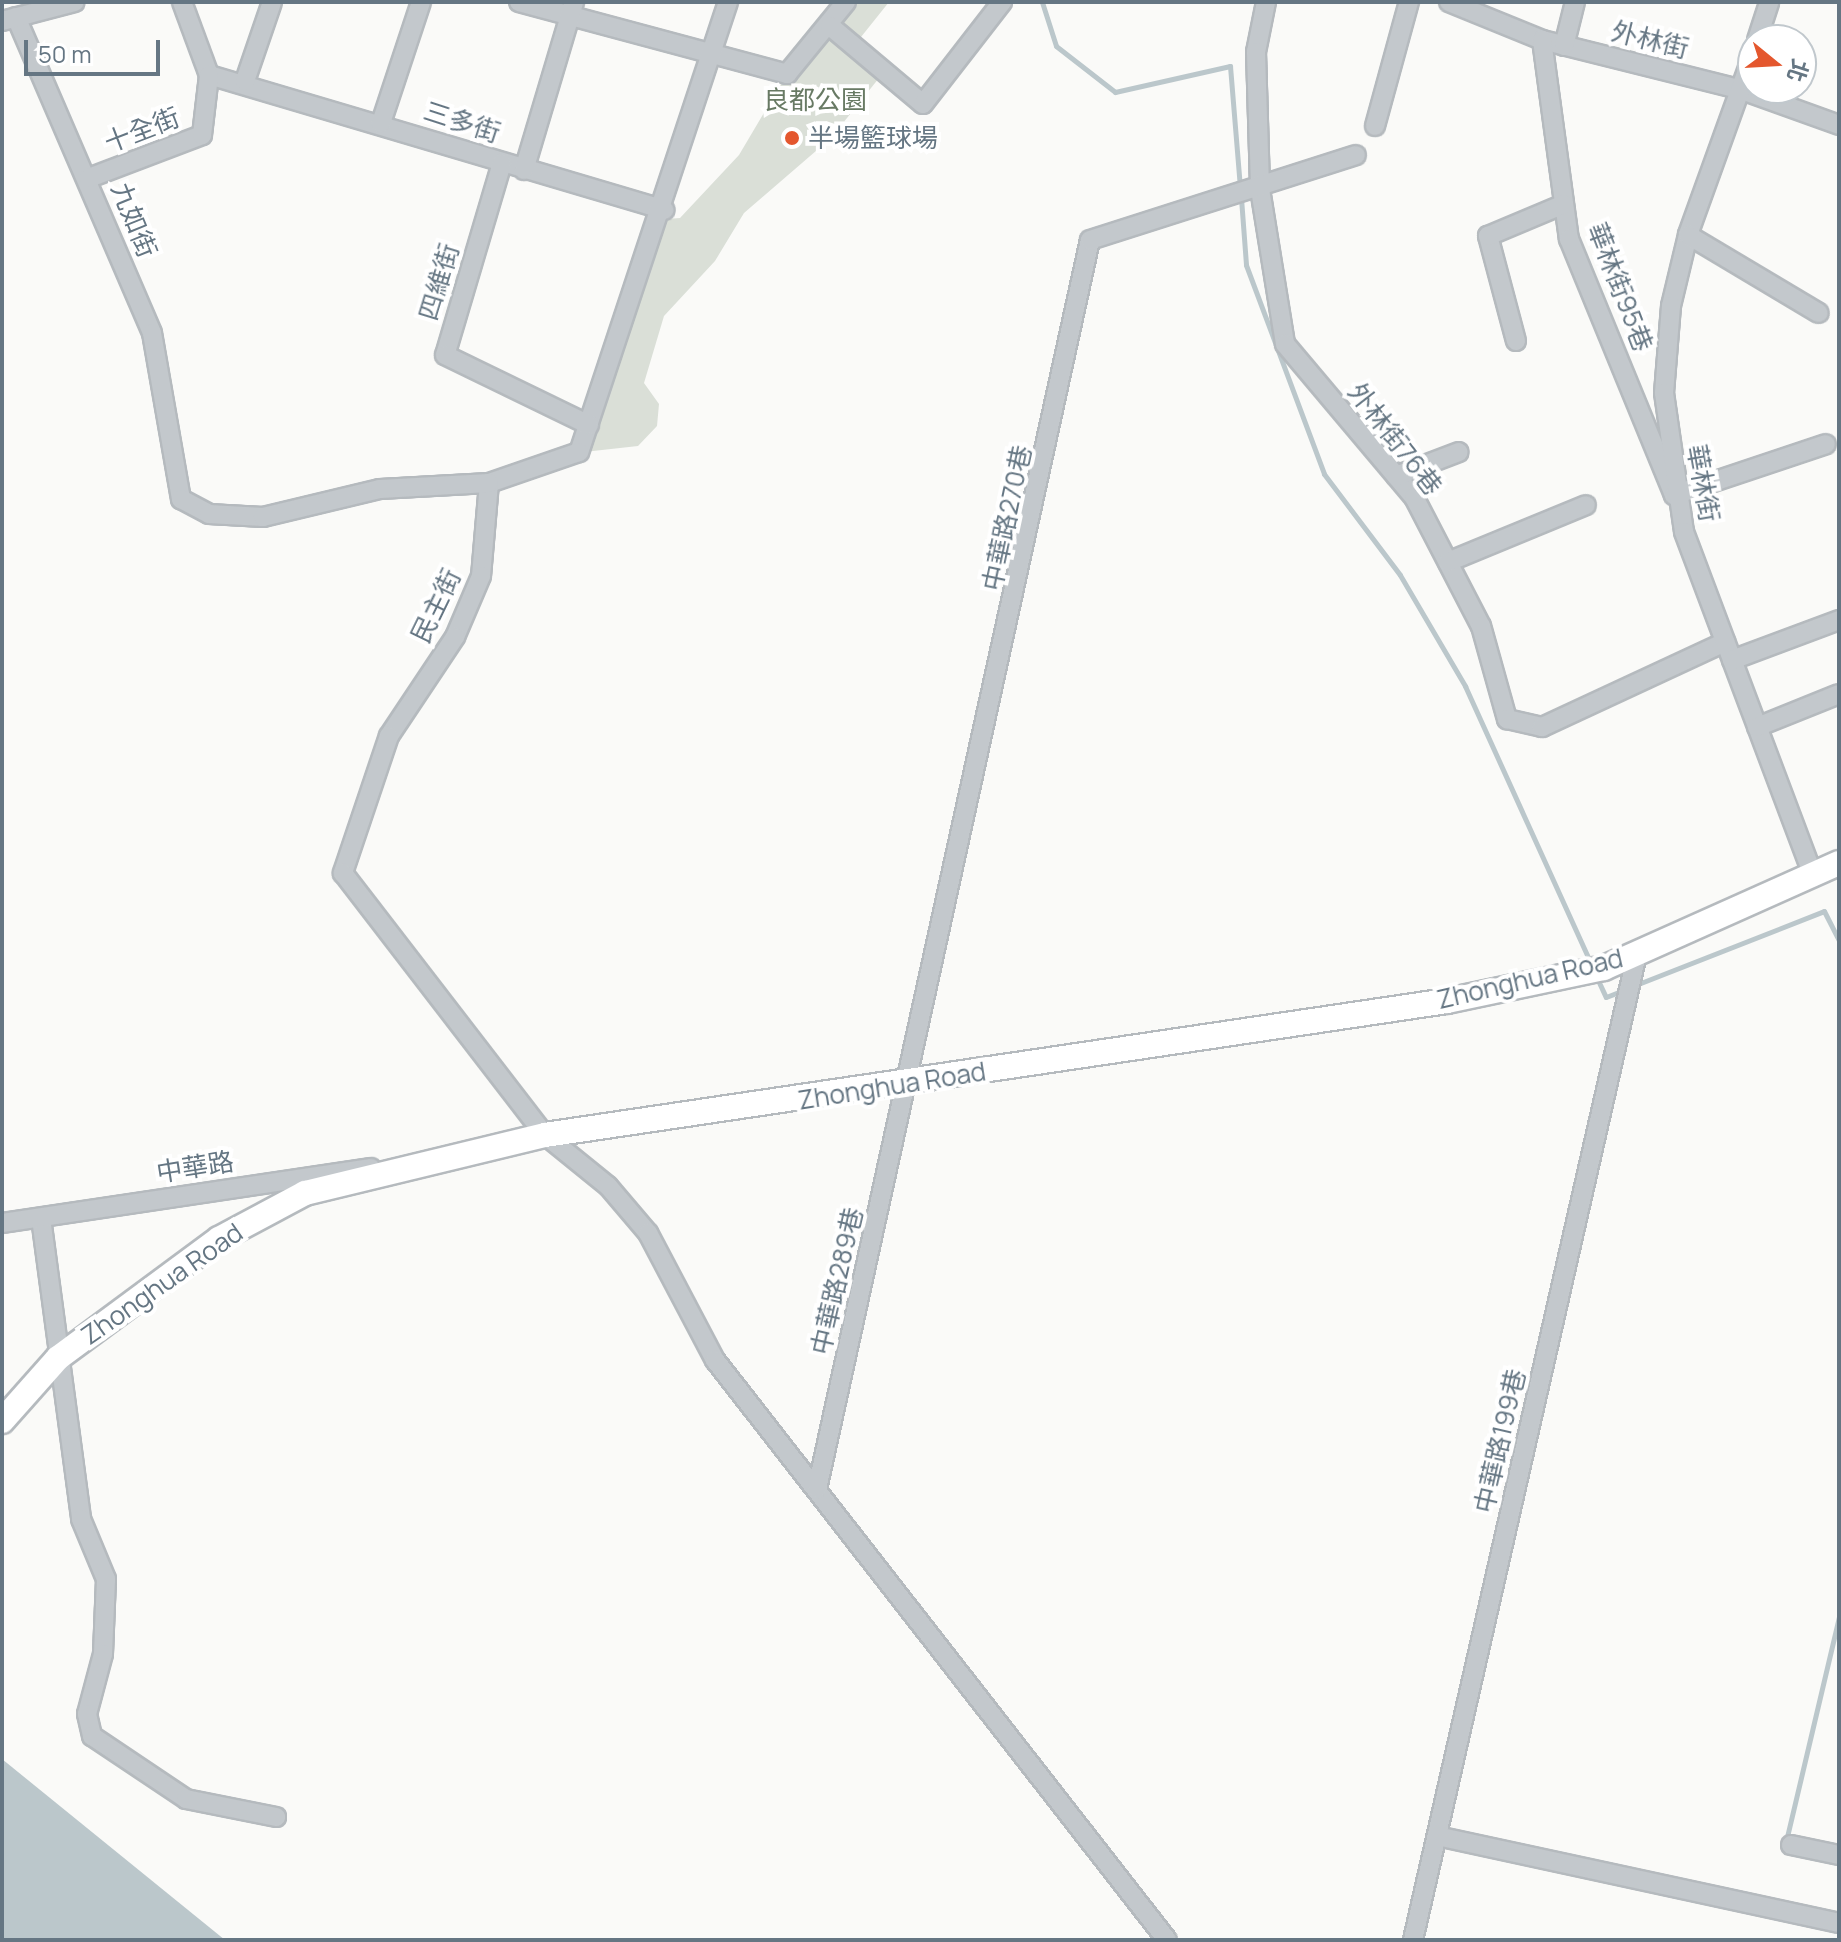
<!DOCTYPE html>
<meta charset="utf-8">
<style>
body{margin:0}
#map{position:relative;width:1841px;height:1942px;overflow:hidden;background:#fafaf8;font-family:Manrope,"Noto Sans TC",sans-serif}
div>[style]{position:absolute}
.green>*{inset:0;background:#dadfd7}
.water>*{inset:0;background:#bbc7cb}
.stream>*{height:5px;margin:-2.5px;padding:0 2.5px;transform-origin:2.5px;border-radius:2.5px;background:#bbc7cb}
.roads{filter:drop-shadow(2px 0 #b5babe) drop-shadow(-2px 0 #b5babe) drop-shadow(0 2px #b5babe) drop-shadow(0 -2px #b5babe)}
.minor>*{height:18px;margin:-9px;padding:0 9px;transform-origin:9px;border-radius:9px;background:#c3c8cc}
.major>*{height:24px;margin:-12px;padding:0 12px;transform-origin:12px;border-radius:12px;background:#fff}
.dots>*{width:22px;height:22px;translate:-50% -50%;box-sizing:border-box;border:4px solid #fff;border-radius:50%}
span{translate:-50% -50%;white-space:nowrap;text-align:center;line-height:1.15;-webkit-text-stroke:8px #fff;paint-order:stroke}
.street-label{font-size:26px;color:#657683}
.park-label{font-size:26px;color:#687a64}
.poi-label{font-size:26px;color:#657683}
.left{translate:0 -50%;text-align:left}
.frame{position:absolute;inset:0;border:4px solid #657683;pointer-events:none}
.north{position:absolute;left:1737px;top:24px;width:80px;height:80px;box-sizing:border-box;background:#fff;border:2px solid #c1c8cd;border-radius:50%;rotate:108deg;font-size:22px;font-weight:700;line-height:32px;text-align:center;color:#657683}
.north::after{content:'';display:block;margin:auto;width:28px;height:36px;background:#e4572e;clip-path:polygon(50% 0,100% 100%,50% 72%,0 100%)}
.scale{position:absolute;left:24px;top:40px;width:136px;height:36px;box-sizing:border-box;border:4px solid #657683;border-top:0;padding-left:10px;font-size:24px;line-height:28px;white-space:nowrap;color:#657683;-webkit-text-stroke:6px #fff;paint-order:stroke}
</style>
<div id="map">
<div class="green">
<div style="clip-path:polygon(850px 2px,889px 2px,849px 52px,879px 78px,831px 138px,744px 213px,715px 261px,664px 316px,644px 383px,659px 404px,657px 426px,638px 446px,584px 452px,666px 219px,680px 218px,739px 155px,784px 79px)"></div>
</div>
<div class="water">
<div style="clip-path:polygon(2px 1759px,225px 1940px,2px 1940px)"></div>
</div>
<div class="stream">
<div style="left:1042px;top:2px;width:46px;rotate:72.3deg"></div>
<div style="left:1056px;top:46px;width:75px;rotate:37.9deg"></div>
<div style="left:1115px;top:92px;width:118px;rotate:-12.7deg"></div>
<div style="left:1230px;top:66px;width:122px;rotate:85.3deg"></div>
<div style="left:1241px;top:198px;width:67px;rotate:85.7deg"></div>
<div style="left:1246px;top:265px;width:223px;rotate:69.5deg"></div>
<div style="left:1324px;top:474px;width:126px;rotate:53deg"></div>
<div style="left:1400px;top:575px;width:129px;rotate:59.6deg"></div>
<div style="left:1465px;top:686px;width:305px;rotate:65.6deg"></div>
<div style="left:1596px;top:976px;width:23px;rotate:65deg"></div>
<div style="left:1606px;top:997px;width:19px;rotate:-21deg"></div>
<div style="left:1633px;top:986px;width:205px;rotate:-21.4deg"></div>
<div style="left:1824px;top:911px;width:34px;rotate:63deg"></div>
<div style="left:1786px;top:1841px;width:231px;rotate:-76.7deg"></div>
</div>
<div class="roads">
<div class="minor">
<div style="left:182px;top:2px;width:78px;rotate:69.7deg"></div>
<div style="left:209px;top:75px;width:475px;rotate:16.5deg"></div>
<div style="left:519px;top:2px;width:278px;rotate:15deg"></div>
<div style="left:787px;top:74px;width:93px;rotate:-50.7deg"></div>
<div style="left:728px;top:2px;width:474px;rotate:108.3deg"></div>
<div style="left:579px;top:452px;width:95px;rotate:161deg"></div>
<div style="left:489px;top:483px;width:93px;rotate:94.9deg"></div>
<div style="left:481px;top:576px;width:66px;rotate:113.1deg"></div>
<div style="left:455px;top:637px;width:119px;rotate:123.7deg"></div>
<div style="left:389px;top:736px;width:145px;rotate:108.6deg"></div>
<div style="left:343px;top:873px;width:331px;rotate:52.4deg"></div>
<div style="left:545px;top:1135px;width:81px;rotate:39deg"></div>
<div style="left:608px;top:1186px;width:62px;rotate:49.6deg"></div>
<div style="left:648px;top:1233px;width:144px;rotate:62.2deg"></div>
<div style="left:715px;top:1360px;width:735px;rotate:52.07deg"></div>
<div style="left:1266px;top:2px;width:51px;rotate:101.3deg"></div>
<div style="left:1256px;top:52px;width:137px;rotate:88.3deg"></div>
<div style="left:1260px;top:189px;width:157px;rotate:80.8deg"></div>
<div style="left:1285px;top:344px;width:200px;rotate:49.9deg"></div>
<div style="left:1414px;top:497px;width:145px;rotate:62.6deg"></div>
<div style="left:1481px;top:626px;width:97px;rotate:74.4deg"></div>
<div style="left:1507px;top:719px;width:36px;rotate:13deg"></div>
<div style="left:1542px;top:727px;width:202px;rotate:-24.9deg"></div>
<div style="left:1449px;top:2px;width:100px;rotate:22.2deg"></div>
<div style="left:1542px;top:40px;width:206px;rotate:14deg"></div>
<div style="left:1742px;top:90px;width:103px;rotate:19.8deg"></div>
<div style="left:16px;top:17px;width:344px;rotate:66.7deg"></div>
<div style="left:152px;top:333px;width:169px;rotate:80.1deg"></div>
<div style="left:181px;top:499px;width:32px;rotate:28deg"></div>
<div style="left:209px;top:514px;width:54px;rotate:3.2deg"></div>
<div style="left:263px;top:517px;width:120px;rotate:-13.5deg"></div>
<div style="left:380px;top:489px;width:109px;rotate:-3.2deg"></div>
<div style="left:2px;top:21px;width:75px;rotate:-14.6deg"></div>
<div style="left:830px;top:26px;width:121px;rotate:40deg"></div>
<div style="left:923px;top:104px;width:129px;rotate:-52.2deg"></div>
<div style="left:1542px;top:40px;width:201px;rotate:82.3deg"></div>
<div style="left:1569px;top:239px;width:277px;rotate:67.7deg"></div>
<div style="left:1674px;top:495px;width:160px;rotate:-18.5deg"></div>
<div style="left:1757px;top:40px;width:40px;rotate:-72deg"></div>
<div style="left:1564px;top:46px;width:45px;rotate:-76deg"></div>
<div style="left:1753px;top:54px;width:192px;rotate:109.8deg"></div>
<div style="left:1688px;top:235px;width:73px;rotate:103.5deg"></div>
<div style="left:1671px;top:306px;width:87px;rotate:94.6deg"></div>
<div style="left:1664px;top:393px;width:140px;rotate:81.8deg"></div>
<div style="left:1684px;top:532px;width:364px;rotate:69.4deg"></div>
<div style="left:245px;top:81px;width:83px;rotate:-71.1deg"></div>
<div style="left:381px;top:123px;width:127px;rotate:-71.7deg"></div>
<div style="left:1375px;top:126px;width:129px;rotate:-74.7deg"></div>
<div style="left:502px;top:163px;width:200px;rotate:106.5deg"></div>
<div style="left:445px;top:355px;width:160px;rotate:25.9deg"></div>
<div style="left:524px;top:170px;width:175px;rotate:-73.4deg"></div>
<div style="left:89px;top:178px;width:121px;rotate:-20.8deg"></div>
<div style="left:202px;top:135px;width:60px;rotate:-83.3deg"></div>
<div style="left:1688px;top:235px;width:152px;rotate:30.8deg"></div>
<div style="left:1516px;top:341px;width:109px;rotate:-104.9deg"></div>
<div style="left:1488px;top:236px;width:82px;rotate:-22.8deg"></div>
<div style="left:1396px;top:476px;width:67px;rotate:-20.9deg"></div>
<div style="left:1448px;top:562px;width:149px;rotate:-22.4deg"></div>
<div style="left:1732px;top:660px;width:114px;rotate:-20.5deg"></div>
<div style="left:1757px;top:727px;width:88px;rotate:-21.9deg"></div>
<div style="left:41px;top:1218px;width:304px;rotate:82.4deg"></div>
<div style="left:81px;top:1519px;width:65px;rotate:67.4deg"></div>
<div style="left:106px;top:1579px;width:75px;rotate:92.3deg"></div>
<div style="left:103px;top:1654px;width:62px;rotate:104.9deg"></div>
<div style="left:87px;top:1714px;width:23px;rotate:77deg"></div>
<div style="left:92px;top:1736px;width:113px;rotate:33.8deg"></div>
<div style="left:186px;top:1799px;width:92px;rotate:11.3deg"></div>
<div style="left:2px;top:1223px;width:373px;rotate:-8.5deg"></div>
<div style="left:817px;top:1489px;width:1278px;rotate:-77.67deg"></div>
<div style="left:1090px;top:240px;width:279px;rotate:-17.7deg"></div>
<div style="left:1437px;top:1836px;width:411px;rotate:12.2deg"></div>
<div style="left:1791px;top:1845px;width:49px;rotate:11.8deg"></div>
<div style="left:1413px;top:1940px;width:1011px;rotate:-77.2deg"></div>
</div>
<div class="major">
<div style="left:2px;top:1421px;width:84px;rotate:-48.4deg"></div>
<div style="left:58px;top:1358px;width:200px;rotate:-36.5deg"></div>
<div style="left:219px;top:1239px;width:98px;rotate:-28.1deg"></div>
<div style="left:305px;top:1193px;width:247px;rotate:-13.6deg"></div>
<div style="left:545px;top:1135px;width:912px;rotate:-8.45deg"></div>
<div style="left:1447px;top:1001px;width:160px;rotate:-11.9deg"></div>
<div style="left:1604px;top:968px;width:257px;rotate:-24.1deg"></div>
</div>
</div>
<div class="dots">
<div style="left:792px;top:138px;background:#e4572e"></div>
</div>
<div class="street-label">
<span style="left:1650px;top:40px;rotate:14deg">外林街</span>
<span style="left:462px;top:122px;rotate:18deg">三多街</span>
<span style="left:142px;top:130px;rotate:-21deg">十全街</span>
<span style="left:134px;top:220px;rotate:68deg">九如街</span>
<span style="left:439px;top:282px;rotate:-73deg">四維街</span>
<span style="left:1620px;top:287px;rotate:69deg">華林街95巷</span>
<span style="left:1395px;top:439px;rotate:52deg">外林街76巷</span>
<span style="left:1703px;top:483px;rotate:80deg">華林街</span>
<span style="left:1007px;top:518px;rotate:-78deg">中華路270巷</span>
<span style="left:436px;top:606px;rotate:-64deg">民主街</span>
<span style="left:1530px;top:979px;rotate:-13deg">Zhonghua Road</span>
<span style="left:892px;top:1086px;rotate:-9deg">Zhonghua Road</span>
<span style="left:195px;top:1167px;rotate:-9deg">中華路</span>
<span style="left:837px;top:1281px;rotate:-77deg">中華路289巷</span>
<span style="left:162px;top:1284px;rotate:-35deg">Zhonghua Road</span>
<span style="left:1500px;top:1441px;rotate:-77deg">中華路199巷</span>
</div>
<div class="park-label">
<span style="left:815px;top:100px">良都公園</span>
</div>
<div class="poi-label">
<span class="left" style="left:808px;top:138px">半場籃球場</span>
</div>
<div class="frame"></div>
<div class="north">北</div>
<div class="scale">50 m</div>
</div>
